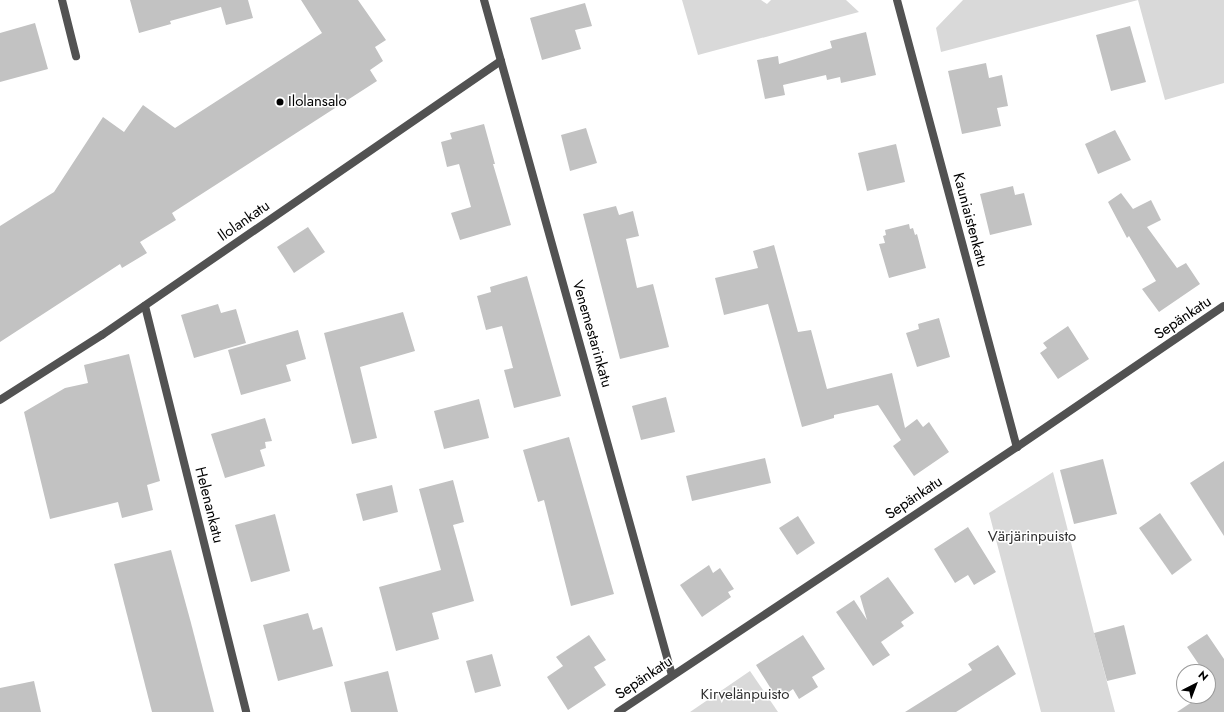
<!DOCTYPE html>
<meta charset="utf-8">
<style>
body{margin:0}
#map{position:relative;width:1224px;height:712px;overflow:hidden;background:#fff;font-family:Jost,sans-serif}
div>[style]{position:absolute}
.green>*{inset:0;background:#d9d9d9}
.building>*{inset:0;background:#c2c2c2}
.street>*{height:8px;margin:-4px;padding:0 4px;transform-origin:4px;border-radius:4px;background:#525252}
.dots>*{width:11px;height:11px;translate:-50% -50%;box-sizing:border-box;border:2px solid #fff;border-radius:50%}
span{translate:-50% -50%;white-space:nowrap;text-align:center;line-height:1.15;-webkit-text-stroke:3px #fff;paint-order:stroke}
.poi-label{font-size:15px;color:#000}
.left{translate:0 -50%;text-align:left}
.street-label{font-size:15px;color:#000}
.park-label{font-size:15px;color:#303030}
.north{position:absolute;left:1176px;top:664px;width:40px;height:40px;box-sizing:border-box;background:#fff;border:1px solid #999;border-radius:50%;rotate:42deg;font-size:11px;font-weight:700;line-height:16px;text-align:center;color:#000}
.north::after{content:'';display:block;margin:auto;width:14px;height:18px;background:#000;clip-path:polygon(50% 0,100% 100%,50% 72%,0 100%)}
</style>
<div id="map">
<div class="green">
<div style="clip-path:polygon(682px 0,761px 0,767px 4px,771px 0,846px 0,859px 12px,698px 55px)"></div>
<div style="clip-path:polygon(963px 0,1224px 0,1224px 83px,1165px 100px,1138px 0,941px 52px,936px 28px)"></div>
<div style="clip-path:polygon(1053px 472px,1094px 633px,1115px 712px,1041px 712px,989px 513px)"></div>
<div style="clip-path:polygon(750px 671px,778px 712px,690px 712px)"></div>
</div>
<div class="building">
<div style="clip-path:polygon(130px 0,248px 0,253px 18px,226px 25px,221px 7px,170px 21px,171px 24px,139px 33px)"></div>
<div style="clip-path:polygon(301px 0,358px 0,386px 40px,375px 47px,383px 61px,370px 70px,377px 81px,172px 213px,176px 220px,140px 242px,147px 253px,122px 268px,120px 264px,0 342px,0 226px,54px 192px,103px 117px,124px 132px,143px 105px,175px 128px,322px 33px)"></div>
<div style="clip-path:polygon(585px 3px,592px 26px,575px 30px,581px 49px,542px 60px,530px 18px)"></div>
<div style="clip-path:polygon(35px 23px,48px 69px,0 82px,0 33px)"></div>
<div style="clip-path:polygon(1130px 26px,1146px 82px,1111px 91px,1096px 35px)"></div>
<div style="clip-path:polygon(866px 32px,876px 75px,841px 83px,840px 77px,827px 80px,826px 75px,783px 85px,785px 95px,765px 99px,757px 60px,778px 56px,779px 64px,832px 48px,830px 41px)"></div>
<div style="clip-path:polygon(986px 63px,989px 78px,1002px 75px,1008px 106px,997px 108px,1001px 126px,962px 134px,948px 71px)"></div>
<div style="clip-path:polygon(484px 124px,495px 164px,493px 164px,511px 225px,460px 240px,451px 213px,471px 207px,459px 164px,447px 167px,441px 142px,452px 139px,450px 133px)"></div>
<div style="clip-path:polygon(586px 128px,597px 163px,570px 171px,561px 135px)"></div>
<div style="clip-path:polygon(1115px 130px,1131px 160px,1098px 174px,1085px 144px)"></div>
<div style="clip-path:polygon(896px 144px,905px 182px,867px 191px,858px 153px)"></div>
<div style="clip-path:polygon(1013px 186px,1015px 195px,1024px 193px,1032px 225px,990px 235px,980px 194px)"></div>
<div style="clip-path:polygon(1121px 193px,1133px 209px,1151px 200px,1161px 220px,1147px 227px,1177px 268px,1186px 263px,1200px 284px,1159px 312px,1142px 289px,1156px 281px,1129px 236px,1127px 238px,1108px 202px)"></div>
<div style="clip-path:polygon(616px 206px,619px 215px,633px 211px,639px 236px,626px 239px,637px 288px,653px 284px,669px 347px,620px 359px,583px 214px)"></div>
<div style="clip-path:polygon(909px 224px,910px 229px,913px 228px,915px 235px,917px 234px,926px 268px,889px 278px,879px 244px,885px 243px,883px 236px,886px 235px,885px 230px)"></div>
<div style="clip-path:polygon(308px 227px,325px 252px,294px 273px,277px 247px)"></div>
<div style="clip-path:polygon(774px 245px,798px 332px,811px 330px,827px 389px,892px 373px,905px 428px,917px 419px,923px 427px,929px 422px,949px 452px,914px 476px,893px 446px,901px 440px,878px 405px,834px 415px,834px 418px,802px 427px,768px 304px,724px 315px,715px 278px,758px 268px,753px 251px)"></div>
<div style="clip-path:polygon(527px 276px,561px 396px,514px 408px,504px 370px,513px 368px,502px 326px,486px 330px,477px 296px,491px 292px,490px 287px)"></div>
<div style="clip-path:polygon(218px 304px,221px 313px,236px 309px,246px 343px,194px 358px,181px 315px)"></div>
<div style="clip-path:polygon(403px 312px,415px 351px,360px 367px,377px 438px,352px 444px,324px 333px)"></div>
<div style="clip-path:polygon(939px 318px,950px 357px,917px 367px,906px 333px,919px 329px,918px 324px)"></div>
<div style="clip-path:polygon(1068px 326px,1089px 359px,1058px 379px,1040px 353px,1047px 348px,1043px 343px)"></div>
<div style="clip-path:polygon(298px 330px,306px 359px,286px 365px,291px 381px,241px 395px,228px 350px)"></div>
<div style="clip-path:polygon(129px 354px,160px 481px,147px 485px,153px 510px,122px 518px,118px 502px,50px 519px,24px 412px,65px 388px,88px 383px,84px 365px)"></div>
<div style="clip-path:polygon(666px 397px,675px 432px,641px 440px,632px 406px)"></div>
<div style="clip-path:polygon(479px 399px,489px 438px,444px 449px,434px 411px)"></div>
<div style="clip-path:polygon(265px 418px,272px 441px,265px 442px,266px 448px,260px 450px,265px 466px,225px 478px,211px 434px)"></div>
<div style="clip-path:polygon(569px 437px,614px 594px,571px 606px,544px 500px,538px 502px,523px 450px)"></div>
<div style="clip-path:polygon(765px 458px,771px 483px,692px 501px,686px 476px)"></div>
<div style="clip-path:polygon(1103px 459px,1117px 514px,1074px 524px,1060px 470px)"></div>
<div style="clip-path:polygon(1224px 461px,1224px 536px,1190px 483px)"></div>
<div style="clip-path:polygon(453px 480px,464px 522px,453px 525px,474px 601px,432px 613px,439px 639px,396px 651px,379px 587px,441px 570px,419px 489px)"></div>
<div style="clip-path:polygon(392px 485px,398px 512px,363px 521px,356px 494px)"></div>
<div style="clip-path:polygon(1160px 513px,1192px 560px,1172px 575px,1139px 528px)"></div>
<div style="clip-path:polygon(275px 514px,290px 571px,251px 582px,235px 525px)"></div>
<div style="clip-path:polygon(798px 516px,815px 543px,797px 555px,779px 528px)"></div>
<div style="clip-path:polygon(968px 527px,996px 572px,974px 585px,968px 575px,955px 583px,934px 549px)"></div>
<div style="clip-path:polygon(171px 550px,191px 623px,214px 712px,152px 712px,114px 564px)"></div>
<div style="clip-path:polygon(709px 565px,713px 573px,720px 568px,734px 589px,728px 592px,731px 597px,702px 617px,680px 585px)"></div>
<div style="clip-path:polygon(888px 577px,914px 613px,901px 622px,904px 626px,881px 642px,890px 655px,873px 666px,836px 612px,854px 600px,867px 620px,860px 596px)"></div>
<div style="clip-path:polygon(308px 613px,313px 630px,322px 627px,333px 666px,278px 681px,263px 625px)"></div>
<div style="clip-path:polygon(1124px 625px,1136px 674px,1107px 681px,1094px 633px)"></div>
<div style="clip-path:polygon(1207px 634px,1224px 659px,1224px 712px,1177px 712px,1201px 696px,1208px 696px,1208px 691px,1214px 687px,1208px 678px,1208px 672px,1204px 672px,1187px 647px)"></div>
<div style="clip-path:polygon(589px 635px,606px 660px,594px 667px,606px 685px,568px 710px,547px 677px,563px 666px,556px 657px)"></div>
<div style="clip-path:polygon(803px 635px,825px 669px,812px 677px,818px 687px,799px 699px,793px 689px,778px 700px,756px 665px)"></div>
<div style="clip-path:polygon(998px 645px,1016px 674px,956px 712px,905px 712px,972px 670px,968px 664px)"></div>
<div style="clip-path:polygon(492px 654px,501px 686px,475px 693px,466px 661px)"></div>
<div style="clip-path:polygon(388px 671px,398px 712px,351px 712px,344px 682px)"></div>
<div style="clip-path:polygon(34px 681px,41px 712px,0 712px,0 688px)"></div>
</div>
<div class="street">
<div style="left:62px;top:0;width:58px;rotate:76deg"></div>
<div style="left:484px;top:0;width:701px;rotate:74.44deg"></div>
<div style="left:897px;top:0;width:463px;rotate:75deg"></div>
<div style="left:145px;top:306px;width:418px;rotate:76deg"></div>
<div style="left:0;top:400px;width:121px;rotate:-32.5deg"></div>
<div style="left:102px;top:335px;width:484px;rotate:-34.5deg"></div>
<div style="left:618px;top:712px;width:479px;rotate:-33.6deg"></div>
<div style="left:1017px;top:447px;width:250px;rotate:-34.3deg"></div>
</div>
<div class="dots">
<div style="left:280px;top:102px;background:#000"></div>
</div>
<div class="poi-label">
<span class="left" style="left:288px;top:102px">Ilolansalo</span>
</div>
<div class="street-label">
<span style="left:970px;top:220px;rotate:75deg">Kauniaistenkatu</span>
<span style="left:244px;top:221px;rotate:-35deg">Ilolankatu</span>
<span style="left:1183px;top:318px;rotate:-34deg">Sepänkatu</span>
<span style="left:592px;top:334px;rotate:74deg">Venemestarinkatu</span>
<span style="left:914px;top:498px;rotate:-34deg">Sepänkatu</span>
<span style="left:209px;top:505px;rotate:76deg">Helenankatu</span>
<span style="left:644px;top:678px;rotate:-34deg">Sepänkatu</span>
</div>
<div class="park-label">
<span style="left:1032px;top:537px">Värjärinpuisto</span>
<span style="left:745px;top:695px">Kirvelänpuisto</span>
</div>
<div class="north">N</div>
</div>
